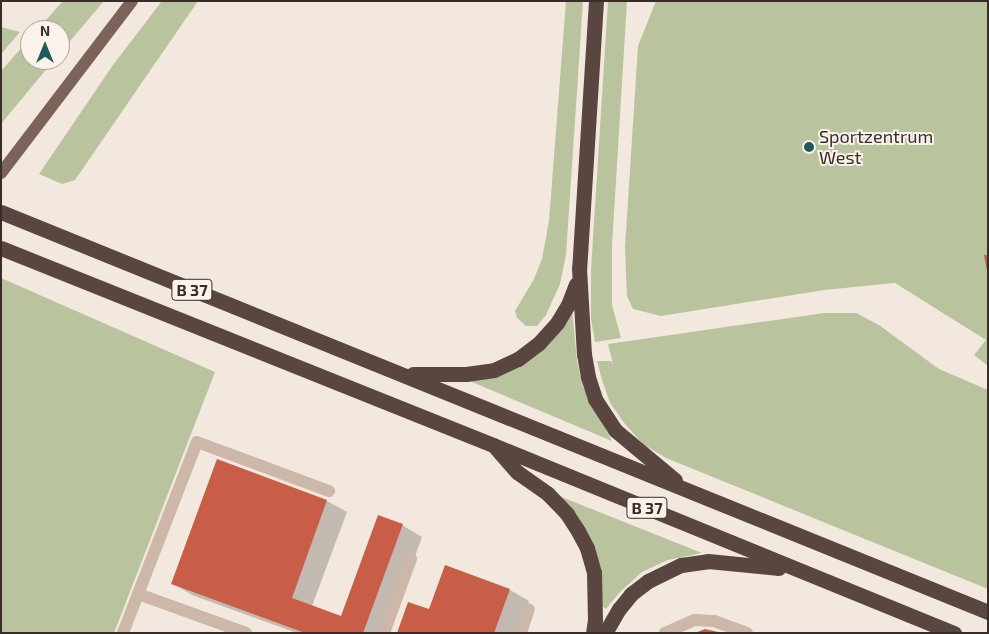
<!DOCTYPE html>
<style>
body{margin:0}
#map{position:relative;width:989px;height:634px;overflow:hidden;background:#f3e8de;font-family:"Exo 2",sans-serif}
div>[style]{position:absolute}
.green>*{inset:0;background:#b9c39d}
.shadow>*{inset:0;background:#0003}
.building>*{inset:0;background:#c85e47}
.minor>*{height:12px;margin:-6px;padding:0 6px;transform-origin:6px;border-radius:6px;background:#ccb7a9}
.major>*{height:12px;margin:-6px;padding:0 6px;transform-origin:6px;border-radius:6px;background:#7b635a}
.highway>*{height:15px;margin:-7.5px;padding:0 7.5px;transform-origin:7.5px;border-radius:7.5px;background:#5a4640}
.dots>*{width:14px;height:14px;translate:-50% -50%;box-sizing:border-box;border:2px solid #faf2eb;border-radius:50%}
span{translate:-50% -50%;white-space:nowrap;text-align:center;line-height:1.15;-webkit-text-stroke:4px #faf2eb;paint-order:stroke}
.shield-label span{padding:1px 4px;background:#faf2eb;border:1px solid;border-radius:4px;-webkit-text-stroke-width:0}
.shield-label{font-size:16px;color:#392d29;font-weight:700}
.poi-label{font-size:18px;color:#392d29}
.left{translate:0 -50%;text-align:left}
.frame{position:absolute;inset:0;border:2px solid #392d29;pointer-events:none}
.north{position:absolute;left:20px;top:20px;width:50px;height:50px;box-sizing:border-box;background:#faf2eb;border:1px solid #ada39d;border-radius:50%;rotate:0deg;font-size:14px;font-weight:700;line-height:20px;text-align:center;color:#392d29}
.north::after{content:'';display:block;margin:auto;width:18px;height:22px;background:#1e5b5b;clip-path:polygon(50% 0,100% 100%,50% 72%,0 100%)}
</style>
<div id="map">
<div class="green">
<div style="clip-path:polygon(63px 1px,104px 1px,60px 53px,60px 30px,37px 30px)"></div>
<div style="clip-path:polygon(162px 1px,198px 1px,75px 180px,62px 184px,39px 174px,113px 65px)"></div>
<div style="clip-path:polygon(566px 1px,583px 1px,566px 255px,560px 284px,546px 315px,537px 326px,526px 326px,517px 318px,515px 311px,534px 279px,542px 259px,549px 221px)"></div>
<div style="clip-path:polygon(608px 1px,627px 1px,612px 246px,612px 305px,621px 338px,595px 342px,591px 319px,591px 270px)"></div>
<div style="clip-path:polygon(656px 1px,988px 1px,988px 366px,974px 355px,986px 340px,895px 283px,824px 290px,661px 316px,633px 309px,627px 296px,625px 247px,638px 46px)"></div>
<div style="clip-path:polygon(1px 27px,20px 32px,1px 54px)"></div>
<div style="clip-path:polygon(30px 38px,30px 60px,54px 60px,1px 124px,1px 71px)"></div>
<div style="clip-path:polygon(1px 278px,215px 372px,114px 633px,1px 633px)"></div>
<div style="clip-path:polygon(572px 309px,577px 361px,583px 387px,612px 441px,467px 380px,494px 375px)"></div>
<div style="clip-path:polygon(824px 313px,856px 313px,879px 325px,939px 369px,988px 390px,988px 589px,666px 458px,643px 444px,625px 424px,610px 403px,602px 380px,597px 361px,611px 361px,613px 364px,608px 344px)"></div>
<div style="clip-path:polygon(559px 496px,702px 553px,668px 560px,642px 572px,619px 593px,606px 609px,600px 604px,598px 573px)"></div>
</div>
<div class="shadow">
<div style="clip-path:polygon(218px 461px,327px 501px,347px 512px,312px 606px,342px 617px,402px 525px,422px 537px,387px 633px,297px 633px,192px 595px,172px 583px)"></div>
<div style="clip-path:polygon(510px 590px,529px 601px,518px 633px,399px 633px,430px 610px)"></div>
</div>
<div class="building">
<div style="clip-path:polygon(984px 255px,988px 255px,988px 271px,987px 271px)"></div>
<div style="clip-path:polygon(217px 459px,327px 500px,292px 598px,341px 616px,378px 515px,403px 524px,363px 633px,305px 633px,171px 584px)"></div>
<div style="clip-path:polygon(445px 565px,510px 589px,494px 633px,397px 633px,408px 602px,429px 609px)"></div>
<div style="clip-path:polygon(705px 629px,718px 632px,718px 633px,695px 633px)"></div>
</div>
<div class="minor">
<div style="left:123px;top:633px;width:42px;rotate:-69deg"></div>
<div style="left:246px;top:633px;width:115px;rotate:-160.1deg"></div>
<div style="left:138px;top:594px;width:163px;rotate:-68.8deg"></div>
<div style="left:197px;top:442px;width:141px;rotate:20.4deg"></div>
<div style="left:384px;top:633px;width:79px;rotate:-70deg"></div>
<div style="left:521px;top:633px;width:25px;rotate:-72deg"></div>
<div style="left:665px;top:633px;width:32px;rotate:-24deg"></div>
<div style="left:694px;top:620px;width:20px;rotate:3deg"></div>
<div style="left:714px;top:621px;width:35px;rotate:20deg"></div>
</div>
<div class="major">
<div style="left:1px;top:173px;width:216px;rotate:-52.7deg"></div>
</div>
<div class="highway">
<div style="left:596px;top:1px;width:268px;rotate:93.6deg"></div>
<div style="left:579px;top:268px;width:86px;rotate:86.7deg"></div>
<div style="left:584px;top:354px;width:23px;rotate:80deg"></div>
<div style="left:588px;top:377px;width:23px;rotate:72deg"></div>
<div style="left:595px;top:399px;width:37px;rotate:57deg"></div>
<div style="left:615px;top:430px;width:78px;rotate:39.8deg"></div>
<div style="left:1px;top:212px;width:1065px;rotate:22.06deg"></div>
<div style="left:1px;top:248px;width:530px;rotate:21.82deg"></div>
<div style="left:493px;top:445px;width:498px;rotate:22.2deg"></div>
<div style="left:413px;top:374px;width:53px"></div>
<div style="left:466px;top:374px;width:28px;rotate:-8deg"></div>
<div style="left:494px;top:370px;width:26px;rotate:-25deg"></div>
<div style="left:518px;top:359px;width:26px;rotate:-37deg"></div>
<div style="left:539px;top:343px;width:27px;rotate:-48deg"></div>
<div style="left:557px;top:323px;width:21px;rotate:-59deg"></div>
<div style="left:568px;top:305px;width:22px;rotate:-69deg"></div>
<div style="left:496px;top:448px;width:32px;rotate:49deg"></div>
<div style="left:517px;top:472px;width:38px;rotate:35deg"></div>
<div style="left:548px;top:494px;width:28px;rotate:46deg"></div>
<div style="left:567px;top:514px;width:20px;rotate:57deg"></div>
<div style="left:578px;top:531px;width:19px;rotate:62deg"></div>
<div style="left:587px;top:548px;width:26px;rotate:74deg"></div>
<div style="left:594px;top:573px;width:47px;rotate:88.8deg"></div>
<div style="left:595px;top:620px;width:13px;rotate:99deg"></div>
<div style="left:605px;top:633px;width:28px;rotate:-60deg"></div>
<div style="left:619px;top:609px;width:19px;rotate:-51deg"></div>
<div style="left:631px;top:594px;width:21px;rotate:-37deg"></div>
<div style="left:648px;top:581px;width:37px;rotate:-26deg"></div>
<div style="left:681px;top:565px;width:27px;rotate:-8deg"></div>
<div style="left:708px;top:561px;width:71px;rotate:5.6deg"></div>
</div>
<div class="dots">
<div style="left:809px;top:147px;background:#1e5b5b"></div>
</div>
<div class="shield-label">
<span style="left:192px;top:290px">B 37</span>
<span style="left:647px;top:508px">B 37</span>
</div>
<div class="poi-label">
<span class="left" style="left:819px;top:147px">Sportzentrum<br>West</span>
</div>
<div class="frame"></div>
<div class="north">N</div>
</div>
